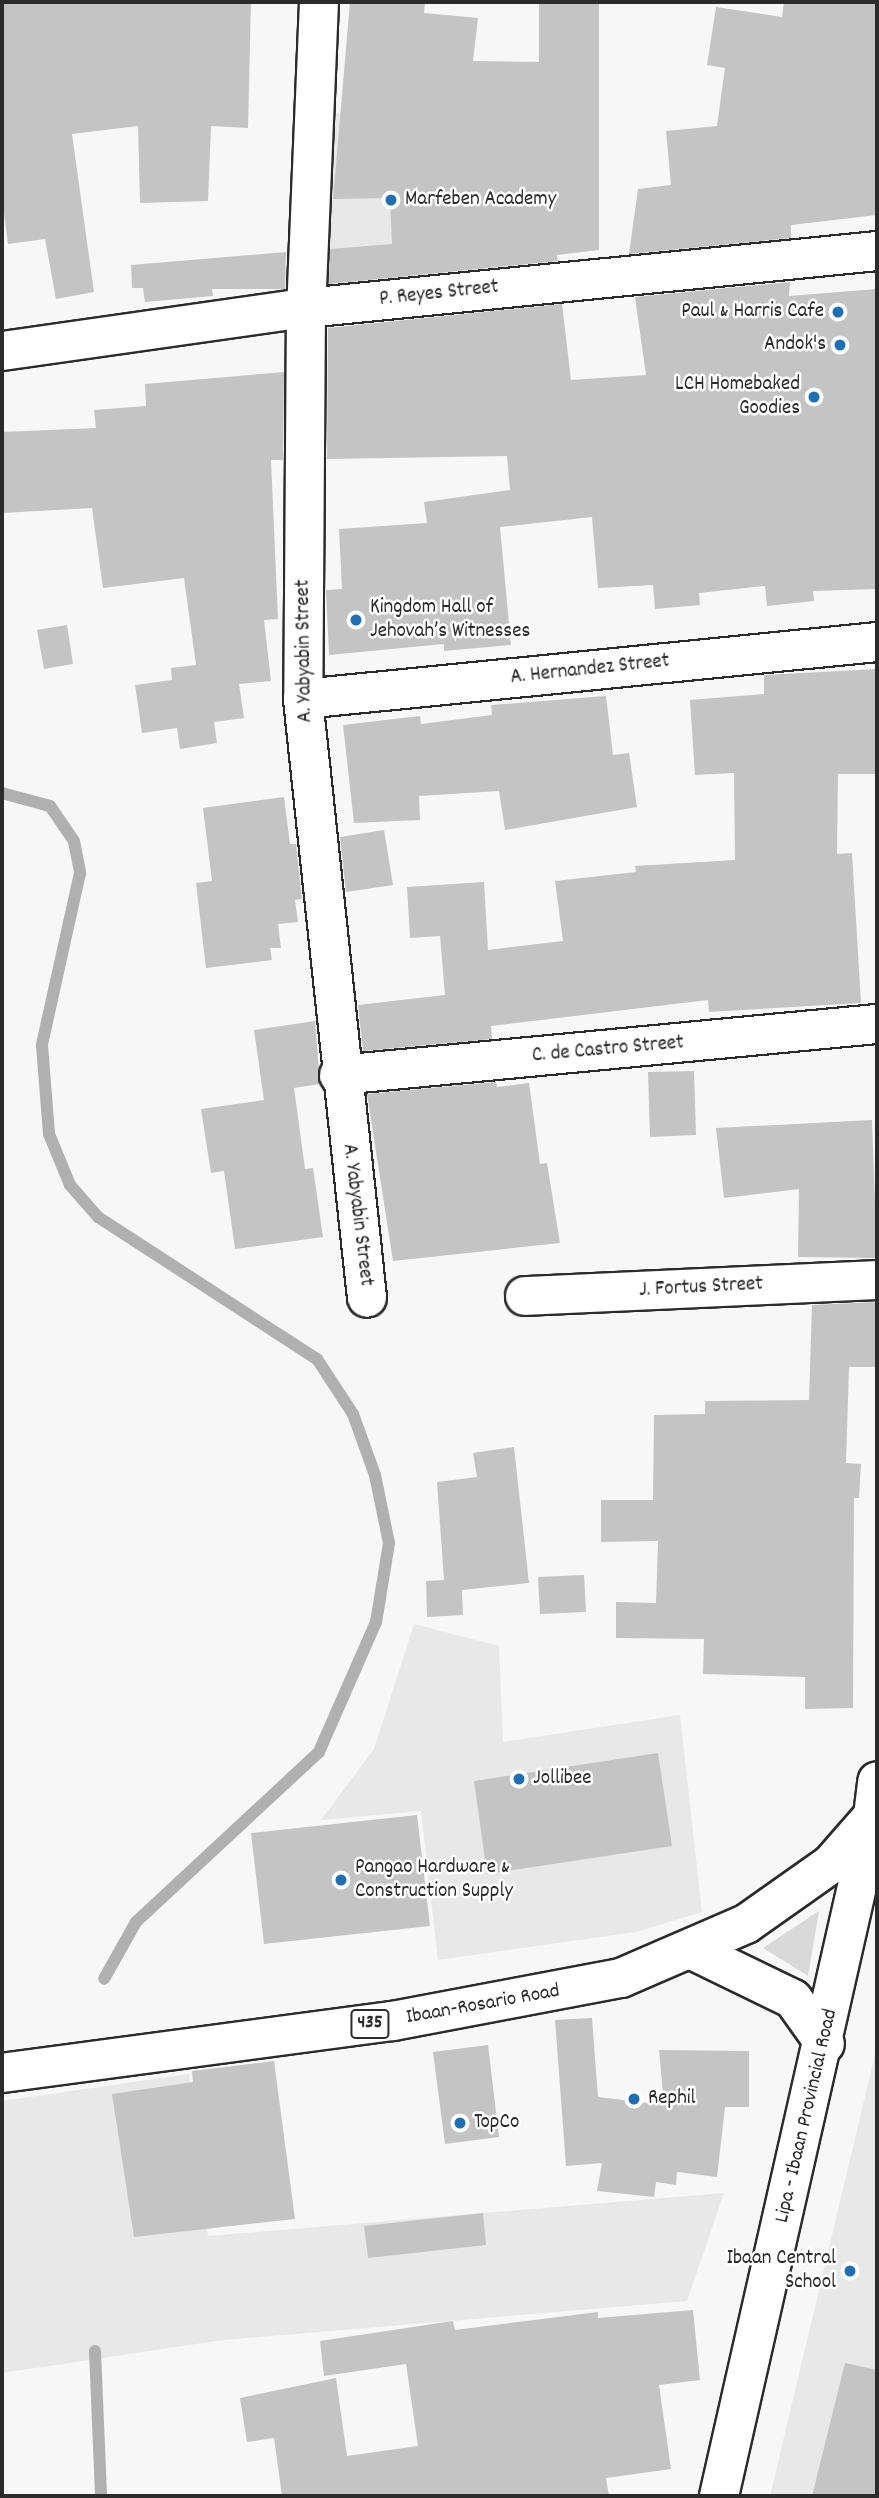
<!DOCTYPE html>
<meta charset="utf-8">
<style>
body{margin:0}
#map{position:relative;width:879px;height:2498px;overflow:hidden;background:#f7f7f7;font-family:Dekko,sans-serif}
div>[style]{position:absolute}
.built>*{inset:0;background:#e8e8e8}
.green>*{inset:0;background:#d9d9d9}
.stream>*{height:12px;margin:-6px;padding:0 6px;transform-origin:6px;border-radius:6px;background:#b0b0b0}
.building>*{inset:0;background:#c4c4c4}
.roads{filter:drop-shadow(2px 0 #2b2b2b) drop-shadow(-2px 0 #2b2b2b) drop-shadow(0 2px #2b2b2b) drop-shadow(0 -2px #2b2b2b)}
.minor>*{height:38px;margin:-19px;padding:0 19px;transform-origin:19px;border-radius:19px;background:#fff}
.secondary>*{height:38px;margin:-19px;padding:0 19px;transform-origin:19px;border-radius:19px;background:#fff}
.primary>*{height:38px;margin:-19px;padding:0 19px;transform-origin:19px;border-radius:19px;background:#fff}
.dots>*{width:19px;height:19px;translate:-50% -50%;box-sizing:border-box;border:4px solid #fff;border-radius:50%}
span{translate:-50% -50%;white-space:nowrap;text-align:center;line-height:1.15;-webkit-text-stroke:5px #fff;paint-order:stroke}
.shield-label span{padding:2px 5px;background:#fff;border:2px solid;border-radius:5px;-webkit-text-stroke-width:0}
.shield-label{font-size:19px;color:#2b2b2b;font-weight:700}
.poi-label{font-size:21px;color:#2b2b2b}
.left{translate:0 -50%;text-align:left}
.right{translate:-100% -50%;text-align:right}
.street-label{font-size:21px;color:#2b2b2b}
.frame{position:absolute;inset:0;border:4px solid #2b2b2b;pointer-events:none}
</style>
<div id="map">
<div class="built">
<div style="clip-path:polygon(334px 113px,455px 132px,451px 268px,325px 281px)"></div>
<div style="clip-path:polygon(414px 1624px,499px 1646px,503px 1742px,680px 1715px,702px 1912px,636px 1932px,438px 1960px,421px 1811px,321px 1820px,374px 1749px)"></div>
<div style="clip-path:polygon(877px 2046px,877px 2496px,770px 2496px)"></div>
<div style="clip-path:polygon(189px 2074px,208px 2236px,724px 2193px,687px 2301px,223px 2340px,2px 2373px,2px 2101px)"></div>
</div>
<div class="green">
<div style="clip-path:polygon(819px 1911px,808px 1976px,763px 1948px)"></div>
</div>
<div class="stream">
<div style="left:2px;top:793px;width:50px;rotate:15.2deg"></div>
<div style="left:50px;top:806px;width:42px;rotate:55.6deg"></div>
<div style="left:74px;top:841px;width:33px;rotate:79deg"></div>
<div style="left:80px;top:873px;width:176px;rotate:102.5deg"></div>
<div style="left:42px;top:1045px;width:89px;rotate:85.5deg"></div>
<div style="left:49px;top:1134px;width:55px;rotate:67.6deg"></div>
<div style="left:70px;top:1185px;width:43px;rotate:48.8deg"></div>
<div style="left:98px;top:1217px;width:261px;rotate:33deg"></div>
<div style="left:317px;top:1359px;width:66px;rotate:56.8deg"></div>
<div style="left:353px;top:1414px;width:65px;rotate:70.2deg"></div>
<div style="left:375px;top:1475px;width:69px;rotate:78.4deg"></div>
<div style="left:389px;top:1543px;width:80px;rotate:99.3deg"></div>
<div style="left:376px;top:1622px;width:142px;rotate:113.7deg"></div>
<div style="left:319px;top:1752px;width:250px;rotate:137.1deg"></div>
<div style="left:136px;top:1922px;width:65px;rotate:119.3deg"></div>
<div style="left:95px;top:2351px;width:145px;rotate:87.6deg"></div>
</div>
<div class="building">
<div style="clip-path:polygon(2px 2px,251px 2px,248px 128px,211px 126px,208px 201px,140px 203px,138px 126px,72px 134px,94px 292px,56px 299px,45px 239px,8px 244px,2px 198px)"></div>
<div style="clip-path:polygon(350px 2px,425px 2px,424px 13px,478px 18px,473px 61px,539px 62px,539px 2px,599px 2px,599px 250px,557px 255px,558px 261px,329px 284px,330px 249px,392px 244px,390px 198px,333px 199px)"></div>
<div style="clip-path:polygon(784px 2px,877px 2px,877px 215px,791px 225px,791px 238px,629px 254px,638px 189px,671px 185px,666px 131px,717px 126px,725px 68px,707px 65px,716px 7px,782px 17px)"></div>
<div style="clip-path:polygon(286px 252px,285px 289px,212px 289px,213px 296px,145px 302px,143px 288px,132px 288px,131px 265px)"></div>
<div style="clip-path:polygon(790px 282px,789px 296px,877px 289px,877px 589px,813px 591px,814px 601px,767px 606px,765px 586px,699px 593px,700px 605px,655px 609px,653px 585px,598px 588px,592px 517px,500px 527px,511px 645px,444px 651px,444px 644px,329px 655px,326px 590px,342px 589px,339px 529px,427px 523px,424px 502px,510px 490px,507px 456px,327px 459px,328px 328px,562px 304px,571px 380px,646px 375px,635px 297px)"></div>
<div style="clip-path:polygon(284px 372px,283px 460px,271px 460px,278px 619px,264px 620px,271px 681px,239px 684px,244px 718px,214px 722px,217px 743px,180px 749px,177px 728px,142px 733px,135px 685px,172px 680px,171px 668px,196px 665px,184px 578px,103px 588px,92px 508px,2px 513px,2px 432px,96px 428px,94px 410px,146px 406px,145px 384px)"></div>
<div style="clip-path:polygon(67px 625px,73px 664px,44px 669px,37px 630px)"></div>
<div style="clip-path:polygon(877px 669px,877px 774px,838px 774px,837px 854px,852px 853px,861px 1003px,709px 1012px,708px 1000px,491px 1026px,492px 1039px,363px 1051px,358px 1005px,445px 995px,440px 936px,410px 938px,407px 887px,484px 882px,488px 950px,563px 941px,555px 881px,636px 872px,635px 866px,735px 860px,734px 773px,695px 775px,690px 700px,764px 694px,764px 675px)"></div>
<div style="clip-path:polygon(606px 696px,613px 755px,629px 753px,637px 807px,505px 830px,499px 791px,419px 796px,420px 820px,354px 823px,343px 725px,420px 716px,421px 724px,492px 715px,491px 705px)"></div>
<div style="clip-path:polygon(284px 797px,290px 844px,296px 844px,302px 899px,295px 900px,298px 922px,278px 924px,281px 948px,270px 948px,272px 960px,206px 968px,196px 883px,212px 881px,203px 808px)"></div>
<div style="clip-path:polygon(384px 830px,393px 885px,346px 892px,340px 837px)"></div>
<div style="clip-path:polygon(315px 1021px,320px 1084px,294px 1088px,305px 1169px,313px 1168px,323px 1237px,235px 1249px,224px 1171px,211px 1173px,201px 1109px,264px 1100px,254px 1030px)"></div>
<div style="clip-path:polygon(694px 1071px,696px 1135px,650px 1137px,648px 1072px)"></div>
<div style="clip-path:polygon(496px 1082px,497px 1087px,529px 1083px,540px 1164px,547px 1163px,560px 1243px,393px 1261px,367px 1094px)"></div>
<div style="clip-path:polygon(872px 1120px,877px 1258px,798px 1257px,799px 1189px,724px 1198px,716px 1128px)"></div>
<div style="clip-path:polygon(876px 1302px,875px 1367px,849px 1367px,846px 1463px,861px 1464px,859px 1498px,854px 1498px,853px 1708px,805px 1709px,805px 1677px,703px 1674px,704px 1639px,616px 1638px,616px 1602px,656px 1603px,658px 1541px,601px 1542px,601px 1500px,653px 1500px,654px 1415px,705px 1414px,705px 1401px,809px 1400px,812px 1305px)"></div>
<div style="clip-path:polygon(514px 1447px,529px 1583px,462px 1590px,463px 1615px,427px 1617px,426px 1581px,444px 1580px,437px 1482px,477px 1477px,473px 1453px)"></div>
<div style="clip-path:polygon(584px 1575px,586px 1612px,540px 1614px,538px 1577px)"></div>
<div style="clip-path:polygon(658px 1753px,672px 1846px,487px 1874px,474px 1781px)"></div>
<div style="clip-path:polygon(417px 1815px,430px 1926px,264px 1944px,251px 1833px)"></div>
<div style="clip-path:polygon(592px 2018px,598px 2097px,664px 2105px,659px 2050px,749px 2051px,749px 2107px,725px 2107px,717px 2177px,677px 2172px,676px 2185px,656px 2182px,654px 2197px,597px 2191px,602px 2163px,566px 2166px,555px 2020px)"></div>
<div style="clip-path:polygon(488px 2045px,499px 2137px,445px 2144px,433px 2052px)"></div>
<div style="clip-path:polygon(274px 2061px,295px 2219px,134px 2237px,112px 2094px,193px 2082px,192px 2071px)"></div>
<div style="clip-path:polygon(483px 2213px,486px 2245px,368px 2258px,364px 2226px)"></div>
<div style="clip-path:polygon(693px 2310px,700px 2380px,659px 2385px,671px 2469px,606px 2478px,609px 2496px,282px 2496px,274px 2438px,247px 2442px,240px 2398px,336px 2378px,347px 2456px,418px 2446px,406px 2364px,324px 2376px,320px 2341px,453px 2321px,455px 2330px,598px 2312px,598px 2318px)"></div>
<div style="clip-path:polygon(845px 2363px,877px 2370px,877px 2496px,812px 2496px)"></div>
</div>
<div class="roads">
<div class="minor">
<div style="left:319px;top:2px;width:306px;rotate:92.4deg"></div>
<div style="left:306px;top:308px;width:391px;rotate:90.4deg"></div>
<div style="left:303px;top:699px;width:602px;rotate:83.9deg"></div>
<div style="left:2px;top:351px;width:307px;rotate:-8.1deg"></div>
<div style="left:306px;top:308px;width:574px;rotate:-5.7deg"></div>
<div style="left:303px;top:699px;width:577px;rotate:-5.67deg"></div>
<div style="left:339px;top:1075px;width:540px;rotate:-5.42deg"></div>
<div style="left:525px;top:1296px;width:352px;rotate:-2.6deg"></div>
</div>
<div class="secondary">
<div style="left:719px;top:2496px;width:697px;rotate:-77.24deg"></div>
</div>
<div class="primary">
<div style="left:692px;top:1950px;width:112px;rotate:25.9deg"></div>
<div style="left:793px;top:1999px;width:55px;rotate:54.6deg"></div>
<div style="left:2px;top:2073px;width:394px;rotate:-7.6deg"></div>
<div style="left:393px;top:2021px;width:232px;rotate:-10.7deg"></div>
<div style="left:621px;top:1978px;width:136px;rotate:-23.4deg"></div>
<div style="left:746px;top:1924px;width:104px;rotate:-35.2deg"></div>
<div style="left:831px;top:1864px;width:64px;rotate:-48.8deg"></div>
<div style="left:873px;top:1816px;width:35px;rotate:-83deg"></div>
</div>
</div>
<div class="dots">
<div style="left:391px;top:200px;background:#1f6fb2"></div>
<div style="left:838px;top:312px;background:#1f6fb2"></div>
<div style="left:840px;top:345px;background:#1f6fb2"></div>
<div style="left:814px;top:397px;background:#1f6fb2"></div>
<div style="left:356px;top:620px;background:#1f6fb2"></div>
<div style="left:519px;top:1779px;background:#1f6fb2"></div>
<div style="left:341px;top:1880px;background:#1f6fb2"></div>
<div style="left:634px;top:2099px;background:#1f6fb2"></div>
<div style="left:460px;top:2123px;background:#1f6fb2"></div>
<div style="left:850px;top:2271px;background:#1f6fb2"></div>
</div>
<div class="shield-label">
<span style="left:370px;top:2024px">435</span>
</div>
<div class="poi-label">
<span class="left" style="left:405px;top:200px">Marfeben Academy</span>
<span class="right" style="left:824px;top:312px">Paul &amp; Harris Cafe</span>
<span class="right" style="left:826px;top:345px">Andok's</span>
<span class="right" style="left:800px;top:397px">LCH Homebaked<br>Goodies</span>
<span class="left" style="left:370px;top:620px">Kingdom Hall of<br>Jehovah’s Witnesses</span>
<span class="left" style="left:533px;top:1779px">Jollibee</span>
<span class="left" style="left:355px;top:1880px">Pangao Hardware &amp;<br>Construction Supply</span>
<span class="left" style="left:648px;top:2099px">Rephil</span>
<span class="left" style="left:474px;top:2123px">TopCo</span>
<span class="right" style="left:836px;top:2271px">Ibaan Central<br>School</span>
</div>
<div class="street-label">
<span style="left:439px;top:294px;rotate:-6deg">P. Reyes Street</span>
<span style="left:305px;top:651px;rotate:-91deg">A. Yabyabin Street</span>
<span style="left:590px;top:670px;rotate:-6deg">A. Hernandez Street</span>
<span style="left:608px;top:1050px;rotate:-5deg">C. de Castro Street</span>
<span style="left:357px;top:1215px;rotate:83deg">A. Yabyabin Street</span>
<span style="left:701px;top:1288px;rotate:-3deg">J. Fortus Street</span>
<span style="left:483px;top:2005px;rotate:-10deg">Ibaan-Rosario Road</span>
<span style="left:807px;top:2116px;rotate:-77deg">Lipa - Ibaan Provincial Road</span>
</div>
<div class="frame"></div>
</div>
